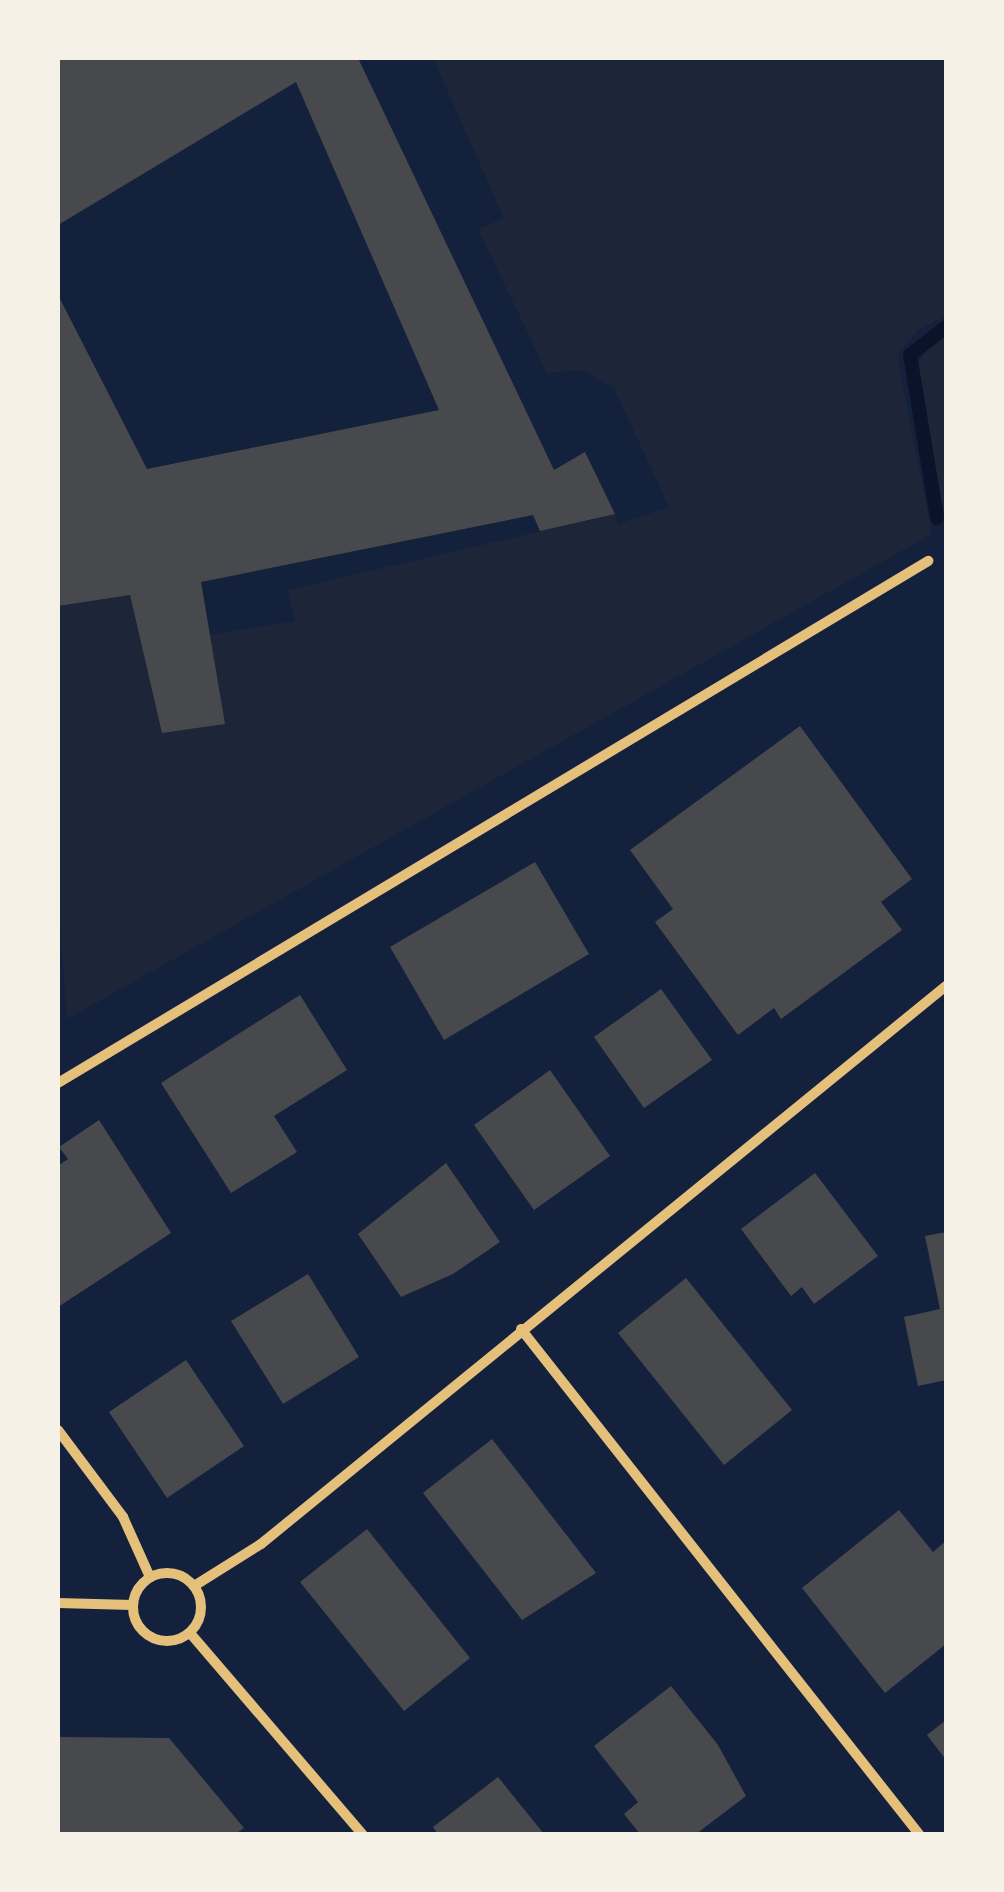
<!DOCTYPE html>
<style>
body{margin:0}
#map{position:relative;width:1004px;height:1892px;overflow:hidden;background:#14213d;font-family:Commissioner,sans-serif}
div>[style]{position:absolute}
.green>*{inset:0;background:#1d2539}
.stream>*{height:14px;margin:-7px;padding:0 7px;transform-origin:7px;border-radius:7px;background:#0b132b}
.building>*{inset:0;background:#48494c}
.minor>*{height:10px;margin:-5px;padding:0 5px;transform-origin:5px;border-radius:5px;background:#e5c07b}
.minor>.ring{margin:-5px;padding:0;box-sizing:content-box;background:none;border:10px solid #e5c07b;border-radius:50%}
span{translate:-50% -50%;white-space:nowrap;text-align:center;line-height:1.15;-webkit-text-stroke:9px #f6f1e7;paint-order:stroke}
.frame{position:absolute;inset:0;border:60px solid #f6f1e7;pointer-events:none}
</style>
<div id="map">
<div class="green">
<div style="clip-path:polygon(433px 58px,946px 58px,946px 315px,918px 330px,897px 355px,932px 534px,67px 1019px,58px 897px,58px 606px,130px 595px,162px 733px,224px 724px,210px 635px,295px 621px,288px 590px,615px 514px,618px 524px,669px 507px,614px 388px,582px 370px,547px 373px,478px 229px,504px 218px)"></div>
<div style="clip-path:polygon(946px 335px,946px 526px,917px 365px,932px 342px)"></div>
</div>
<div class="stream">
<div style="left:937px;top:518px;width:165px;rotate:-99.4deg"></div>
<div style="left:910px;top:355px;width:46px;rotate:-37.9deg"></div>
</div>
<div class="building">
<div style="clip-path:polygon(58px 58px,358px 58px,554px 470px,585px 452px,615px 514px,540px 531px,533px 515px,201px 582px,225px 724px,162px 733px,130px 595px,58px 606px,58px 295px,147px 469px,439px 410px,296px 82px,58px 225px)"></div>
<div style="clip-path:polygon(800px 726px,912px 879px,881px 902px,902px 930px,781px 1019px,774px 1008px,738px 1035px,655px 922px,673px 909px,630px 850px)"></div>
<div style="clip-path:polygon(535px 862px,589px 954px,444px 1040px,390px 947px)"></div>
<div style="clip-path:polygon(661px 989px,712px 1060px,644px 1108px,594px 1037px)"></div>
<div style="clip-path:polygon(300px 995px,347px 1070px,274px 1116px,297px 1152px,231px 1193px,161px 1083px)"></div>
<div style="clip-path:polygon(550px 1070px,610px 1156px,534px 1210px,474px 1125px)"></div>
<div style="clip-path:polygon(99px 1120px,171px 1233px,58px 1307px,58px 1166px,68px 1159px,59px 1147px)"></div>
<div style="clip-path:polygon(446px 1163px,500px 1242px,453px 1274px,401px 1297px,358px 1234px)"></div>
<div style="clip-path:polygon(815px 1173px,878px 1256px,814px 1304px,802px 1287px,791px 1296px,741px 1229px)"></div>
<div style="clip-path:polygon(946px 1232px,946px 1380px,918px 1386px,904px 1317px,940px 1309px,925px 1236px)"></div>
<div style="clip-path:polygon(308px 1274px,359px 1357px,283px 1404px,231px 1321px)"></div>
<div style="clip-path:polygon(686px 1278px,792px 1410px,724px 1465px,618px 1333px)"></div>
<div style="clip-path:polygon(186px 1360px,244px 1446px,167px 1498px,109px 1412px)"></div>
<div style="clip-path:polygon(492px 1439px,596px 1573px,522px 1620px,423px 1493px)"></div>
<div style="clip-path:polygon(899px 1510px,933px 1552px,946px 1541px,946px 1644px,885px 1693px,802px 1588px)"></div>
<div style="clip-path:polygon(367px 1529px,470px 1658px,404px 1711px,300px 1582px)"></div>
<div style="clip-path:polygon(671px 1686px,718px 1745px,746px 1796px,696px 1834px,640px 1834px,624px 1814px,638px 1802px,594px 1746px)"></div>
<div style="clip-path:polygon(946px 1720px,946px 1760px,927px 1735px)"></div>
<div style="clip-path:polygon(59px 1737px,169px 1738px,244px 1828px,235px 1834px,58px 1834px)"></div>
<div style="clip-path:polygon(498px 1777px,544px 1834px,438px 1834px,433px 1827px)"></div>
</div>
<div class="minor">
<div style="left:58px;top:1083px;width:1015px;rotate:-30.96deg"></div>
<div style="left:521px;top:1329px;width:643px;rotate:51.76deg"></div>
<div style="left:58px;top:1430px;width:109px;rotate:53.2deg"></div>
<div style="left:123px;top:1517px;width:66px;rotate:65.8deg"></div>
<div class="ring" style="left:133px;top:1573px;width:58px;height:58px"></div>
<div style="left:194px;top:1586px;width:79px;rotate:-32.1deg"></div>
<div style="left:261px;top:1544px;width:884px;rotate:-39.17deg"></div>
<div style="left:58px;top:1603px;width:74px;rotate:1.5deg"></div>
<div style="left:190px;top:1633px;width:265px;rotate:49.4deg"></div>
</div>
<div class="frame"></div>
</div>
